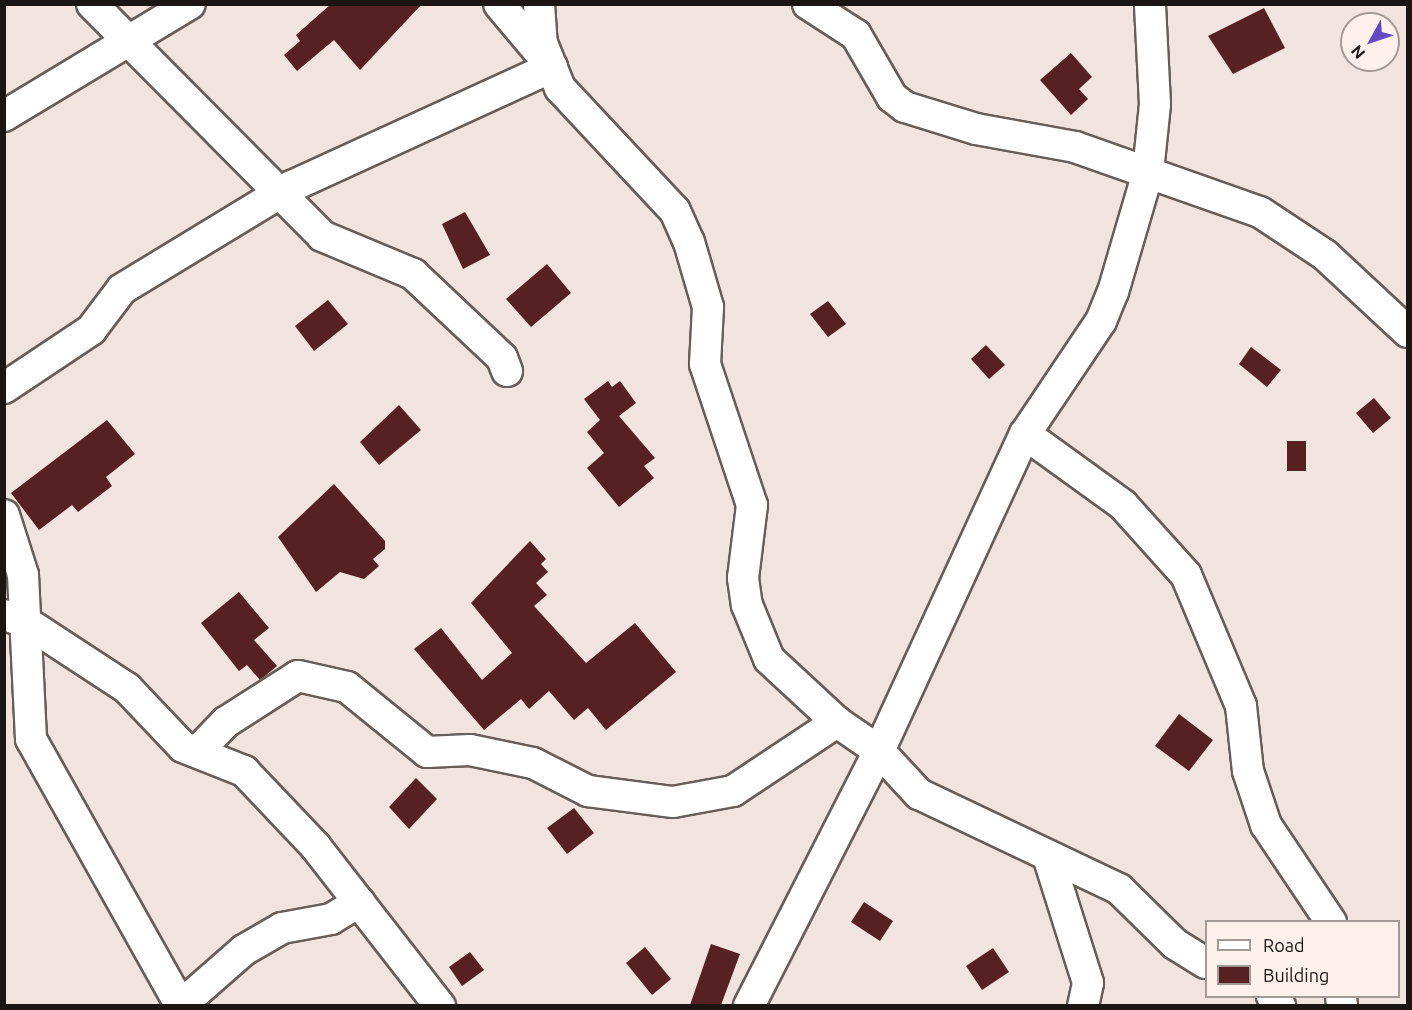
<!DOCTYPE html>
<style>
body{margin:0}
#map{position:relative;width:1412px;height:1010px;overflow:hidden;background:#f1e3de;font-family:Ubuntu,sans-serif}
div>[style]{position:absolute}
.building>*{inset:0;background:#572023}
.roads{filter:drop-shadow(2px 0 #685d58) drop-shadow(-2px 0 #685d58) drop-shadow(0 2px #685d58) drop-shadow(0 -2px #685d58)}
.minor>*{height:30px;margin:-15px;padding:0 15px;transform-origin:15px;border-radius:15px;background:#fff}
span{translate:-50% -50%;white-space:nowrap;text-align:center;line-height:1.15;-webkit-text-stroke:6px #fef0eb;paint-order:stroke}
.frame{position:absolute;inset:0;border:6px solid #1b1614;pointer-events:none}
.legend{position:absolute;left:1205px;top:920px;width:195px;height:78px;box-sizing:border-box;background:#fef0eb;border:2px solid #a39995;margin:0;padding:8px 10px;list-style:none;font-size:18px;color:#1b1614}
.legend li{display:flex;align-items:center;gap:12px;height:30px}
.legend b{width:30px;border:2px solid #a39995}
.north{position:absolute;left:1340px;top:12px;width:60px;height:60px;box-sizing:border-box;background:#fef0eb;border:2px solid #a39995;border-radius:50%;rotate:230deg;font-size:16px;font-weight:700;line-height:24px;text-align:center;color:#1b1614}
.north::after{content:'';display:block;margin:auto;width:21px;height:27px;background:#6649c2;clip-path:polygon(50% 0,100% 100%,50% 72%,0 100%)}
</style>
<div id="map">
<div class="building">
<div style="clip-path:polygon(331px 4px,422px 4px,360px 70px,334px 40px,297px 71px,284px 55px,300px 41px,296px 35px)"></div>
<div style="clip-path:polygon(1264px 8px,1285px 48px,1233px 74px,1208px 36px)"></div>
<div style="clip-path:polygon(1071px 53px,1092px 77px,1079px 89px,1088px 99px,1071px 115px,1040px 80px)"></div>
<div style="clip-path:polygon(465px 212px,490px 255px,463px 269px,442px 224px)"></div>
<div style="clip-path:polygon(547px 264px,571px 293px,531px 327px,506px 299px)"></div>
<div style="clip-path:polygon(328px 300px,348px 324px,314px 351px,295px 326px)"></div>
<div style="clip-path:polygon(828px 301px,846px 324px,828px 337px,810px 314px)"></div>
<div style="clip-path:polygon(986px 345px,1005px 365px,989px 379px,971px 359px)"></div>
<div style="clip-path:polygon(1251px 347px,1281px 370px,1267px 387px,1239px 364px)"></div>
<div style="clip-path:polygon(608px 381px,612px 387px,620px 381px,636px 403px,619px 416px,655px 458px,644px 466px,654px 478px,619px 507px,587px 468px,604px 453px,587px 432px,600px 420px,584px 399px)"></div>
<div style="clip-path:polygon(1374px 398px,1391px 418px,1373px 433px,1356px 413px)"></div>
<div style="clip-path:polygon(399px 405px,421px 430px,379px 465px,360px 442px)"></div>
<div style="clip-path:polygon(107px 420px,135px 454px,106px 477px,112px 486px,78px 512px,72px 505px,39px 530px,11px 493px)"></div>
<div style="clip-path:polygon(1287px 441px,1306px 441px,1306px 471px,1287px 471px)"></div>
<div style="clip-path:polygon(334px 484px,385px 541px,385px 549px,373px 559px,379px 566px,364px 579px,340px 572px,316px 592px,278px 537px)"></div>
<div style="clip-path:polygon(530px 541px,546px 559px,541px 564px,548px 572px,536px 583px,547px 595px,534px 606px,586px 663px,635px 623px,676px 672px,606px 730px,588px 708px,574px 720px,549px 691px,529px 709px,521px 699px,484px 730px,414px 649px,441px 628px,482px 680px,512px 653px,471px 603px)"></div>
<div style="clip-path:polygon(239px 592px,269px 628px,254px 640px,277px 666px,260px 680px,247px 665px,239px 671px,201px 623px)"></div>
<div style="clip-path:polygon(1179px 714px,1213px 740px,1189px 771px,1155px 746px)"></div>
<div style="clip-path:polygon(416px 778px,437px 799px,409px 829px,389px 807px)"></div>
<div style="clip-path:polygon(574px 808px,594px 833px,567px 854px,547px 828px)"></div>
<div style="clip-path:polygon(864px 902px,893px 921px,880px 941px,851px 922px)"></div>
<div style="clip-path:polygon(711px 944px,740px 954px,721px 1005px,690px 1005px)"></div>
<div style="clip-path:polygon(645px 947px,671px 979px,652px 995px,626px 963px)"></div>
<div style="clip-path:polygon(993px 948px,1009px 972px,982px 990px,966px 966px)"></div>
<div style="clip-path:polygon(470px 952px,484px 970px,462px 986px,449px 967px)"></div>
</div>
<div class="roads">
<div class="minor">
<div style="left:92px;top:4px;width:327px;rotate:45.2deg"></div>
<div style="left:322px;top:236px;width:99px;rotate:22.7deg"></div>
<div style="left:413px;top:274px;width:122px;rotate:43.3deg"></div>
<div style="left:502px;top:358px;width:14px;rotate:69deg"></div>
<div style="left:539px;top:4px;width:39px;rotate:86deg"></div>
<div style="left:542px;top:43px;width:48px;rotate:68.2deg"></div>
<div style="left:560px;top:88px;width:168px;rotate:46.9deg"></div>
<div style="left:675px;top:211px;width:34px;rotate:66deg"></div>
<div style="left:689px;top:242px;width:68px;rotate:73.7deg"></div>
<div style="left:708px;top:307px;width:57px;rotate:93deg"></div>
<div style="left:705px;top:364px;width:149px;rotate:71.6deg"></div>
<div style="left:752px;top:505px;width:74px;rotate:97deg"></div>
<div style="left:743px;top:578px;width:27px;rotate:82deg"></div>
<div style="left:747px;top:605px;width:58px;rotate:67.8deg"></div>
<div style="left:769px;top:659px;width:93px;rotate:42.8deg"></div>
<div style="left:837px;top:722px;width:51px;rotate:34.6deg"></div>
<div style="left:879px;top:751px;width:59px;rotate:47.1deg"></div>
<div style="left:919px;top:794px;width:221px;rotate:25.4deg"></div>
<div style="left:1119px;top:889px;width:78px;rotate:44.5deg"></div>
<div style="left:1175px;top:944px;width:36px;rotate:32deg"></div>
<div style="left:808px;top:4px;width:57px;rotate:32.9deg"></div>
<div style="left:856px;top:35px;width:72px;rotate:59.9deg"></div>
<div style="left:892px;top:97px;width:16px;rotate:38deg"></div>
<div style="left:905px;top:107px;width:74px;rotate:17.2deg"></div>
<div style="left:976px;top:129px;width:101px;rotate:10.3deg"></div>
<div style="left:1075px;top:147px;width:196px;rotate:19.4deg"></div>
<div style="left:1260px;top:212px;width:78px;rotate:33.5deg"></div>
<div style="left:1325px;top:255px;width:113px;rotate:42.9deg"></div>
<div style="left:4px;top:116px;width:217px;rotate:-31.1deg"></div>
<div style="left:4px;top:388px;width:105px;rotate:-33.7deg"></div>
<div style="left:91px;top:330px;width:51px;rotate:-52.9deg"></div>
<div style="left:122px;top:289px;width:197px;rotate:-31.3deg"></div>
<div style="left:290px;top:187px;width:288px;rotate:-24.6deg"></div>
<div style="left:552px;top:67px;width:82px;rotate:-130.1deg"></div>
<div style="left:1025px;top:434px;width:121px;rotate:35.9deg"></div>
<div style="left:1123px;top:505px;width:94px;rotate:48deg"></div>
<div style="left:1186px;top:575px;width:142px;rotate:67.2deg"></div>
<div style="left:1241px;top:706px;width:65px;rotate:83.9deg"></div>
<div style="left:1248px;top:771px;width:57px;rotate:71.6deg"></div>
<div style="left:1266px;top:825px;width:117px;rotate:56.2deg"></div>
<div style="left:4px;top:515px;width:63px;rotate:72.4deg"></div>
<div style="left:23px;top:575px;width:164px;rotate:87.2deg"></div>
<div style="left:31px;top:739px;width:306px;rotate:60.7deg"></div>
<div style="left:4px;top:615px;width:23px;rotate:18deg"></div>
<div style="left:26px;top:622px;width:121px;rotate:33.2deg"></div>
<div style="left:127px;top:688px;width:81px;rotate:46.5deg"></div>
<div style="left:183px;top:747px;width:66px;rotate:21.5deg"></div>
<div style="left:244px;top:771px;width:105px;rotate:46.5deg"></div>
<div style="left:316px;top:847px;width:202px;rotate:52.1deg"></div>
<div style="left:197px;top:752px;width:42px;rotate:-46deg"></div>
<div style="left:226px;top:722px;width:85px;rotate:-32.6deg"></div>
<div style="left:298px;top:676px;width:50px;rotate:12.7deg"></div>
<div style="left:347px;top:687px;width:103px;rotate:39.1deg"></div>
<div style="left:427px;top:752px;width:43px;rotate:-2.7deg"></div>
<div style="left:470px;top:750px;width:64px;rotate:11.7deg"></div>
<div style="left:533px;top:763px;width:62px;rotate:27deg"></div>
<div style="left:588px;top:791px;width:86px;rotate:7.4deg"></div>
<div style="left:673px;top:802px;width:61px;rotate:-10.4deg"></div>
<div style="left:733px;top:791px;width:125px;rotate:-33.6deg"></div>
<div style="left:1048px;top:856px;width:133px;rotate:72.5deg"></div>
<div style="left:1088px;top:983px;width:24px;rotate:102deg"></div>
<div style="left:1272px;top:996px;width:13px;rotate:51deg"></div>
<div style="left:1341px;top:996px;width:10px;rotate:84deg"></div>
<div style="left:180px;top:1006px;width:85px;rotate:-41.2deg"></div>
<div style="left:244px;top:950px;width:44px;rotate:-30.1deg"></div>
<div style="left:282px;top:928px;width:50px;rotate:-10.4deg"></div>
<div style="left:331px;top:919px;width:33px;rotate:-31deg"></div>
<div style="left:749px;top:1006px;width:286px;rotate:-63deg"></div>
<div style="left:879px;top:751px;width:349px;rotate:-65.3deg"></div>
<div style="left:1025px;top:434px;width:136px;rotate:-56.1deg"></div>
<div style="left:1101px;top:321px;width:31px;rotate:-68deg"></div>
<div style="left:1113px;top:292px;width:125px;rotate:-73.7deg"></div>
<div style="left:1148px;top:172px;width:68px;rotate:-84.1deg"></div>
<div style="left:1155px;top:104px;width:100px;rotate:-92.9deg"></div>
</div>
</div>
<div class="frame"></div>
<ul class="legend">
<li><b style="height:8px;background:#fff"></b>Road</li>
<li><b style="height:16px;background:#572023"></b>Building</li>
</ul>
<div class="north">N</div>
</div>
